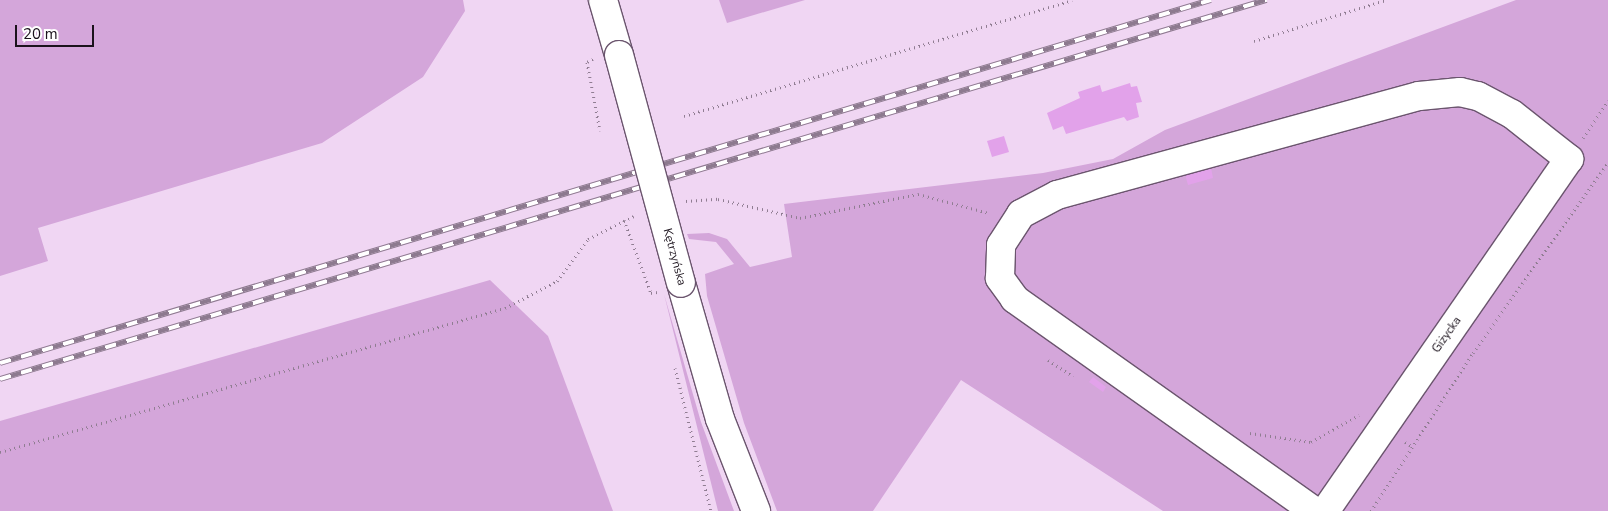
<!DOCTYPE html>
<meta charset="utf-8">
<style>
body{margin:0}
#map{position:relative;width:1608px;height:511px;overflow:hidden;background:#f0d6f3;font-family:"Nunito Sans",sans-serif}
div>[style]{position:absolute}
.green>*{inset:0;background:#d4a6da}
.building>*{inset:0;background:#e2a2ea}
.path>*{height:3px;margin-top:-1.5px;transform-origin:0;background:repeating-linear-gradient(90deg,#907d92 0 1px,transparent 0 5px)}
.roads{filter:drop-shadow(1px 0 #6b556e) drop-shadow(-1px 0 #6b556e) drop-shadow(0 1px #6b556e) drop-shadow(0 -1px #6b556e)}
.minor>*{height:28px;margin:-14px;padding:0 14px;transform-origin:14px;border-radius:14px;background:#fff}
.rail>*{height:5.5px;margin-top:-2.75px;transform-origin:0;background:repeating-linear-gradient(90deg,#fff 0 11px,#8d7a8f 0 22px);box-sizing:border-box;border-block:1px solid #8d7a8f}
.bridges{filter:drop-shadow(1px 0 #6b556e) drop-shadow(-1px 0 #6b556e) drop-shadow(0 1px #6b556e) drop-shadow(0 -1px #6b556e)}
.minor-bridge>*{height:28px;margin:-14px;padding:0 14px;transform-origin:14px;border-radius:14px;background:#fff}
span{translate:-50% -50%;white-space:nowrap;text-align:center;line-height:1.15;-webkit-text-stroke:5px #fff;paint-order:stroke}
.street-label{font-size:12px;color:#1b121c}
.scale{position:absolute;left:15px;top:25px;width:79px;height:22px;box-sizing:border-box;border:2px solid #1b121c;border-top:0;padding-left:6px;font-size:15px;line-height:18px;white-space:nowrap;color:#1b121c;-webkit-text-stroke:4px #fff;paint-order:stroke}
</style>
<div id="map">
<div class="green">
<div style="clip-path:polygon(0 0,463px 0,465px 11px,423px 77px,322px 143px,38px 228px,48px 261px,0 276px)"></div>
<div style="clip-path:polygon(719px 0,805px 0,727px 23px)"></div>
<div style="clip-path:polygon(1516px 0,1608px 0,1608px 511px,1163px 511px,961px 380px,873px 511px,777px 511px,744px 423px,707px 296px,705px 274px,734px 264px,716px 242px,689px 239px,687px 234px,709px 233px,727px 239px,750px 267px,792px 257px,784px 204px,1043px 173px,1113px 159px,1165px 130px)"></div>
<div style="clip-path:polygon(490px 280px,548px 336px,613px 511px,0 511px,0 421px)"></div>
<div style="clip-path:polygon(664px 294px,701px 422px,734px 511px,718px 511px)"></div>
</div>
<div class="building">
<div style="clip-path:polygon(1130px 83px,1131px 87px,1137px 86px,1142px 102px,1136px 103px,1139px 117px,1127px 121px,1124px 117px,1066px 134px,1063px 126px,1053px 130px,1047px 113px,1080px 98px,1078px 92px,1100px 85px,1102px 92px)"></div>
<div style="clip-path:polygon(1004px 136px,1009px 152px,992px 157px,987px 141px)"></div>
<div style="clip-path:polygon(1211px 168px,1213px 178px,1188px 185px,1185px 174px)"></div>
<div style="clip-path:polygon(1093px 377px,1106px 387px,1103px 392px,1089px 382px)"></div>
</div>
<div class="path">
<div style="left:1254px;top:41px;width:138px;rotate:-17.3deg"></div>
<div style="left:593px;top:59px;width:7px;rotate:153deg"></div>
<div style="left:587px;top:62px;width:70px;rotate:79.3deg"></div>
<div style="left:684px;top:116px;width:405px;rotate:-16.6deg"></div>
<div style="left:1583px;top:138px;width:45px;rotate:-56deg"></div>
<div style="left:686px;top:201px;width:32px;rotate:-4deg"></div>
<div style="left:718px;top:199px;width:84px;rotate:13deg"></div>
<div style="left:800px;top:218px;width:120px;rotate:-11.5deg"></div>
<div style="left:918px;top:194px;width:73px;rotate:15deg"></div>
<div style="left:624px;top:220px;width:78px;rotate:69.7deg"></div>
<div style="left:651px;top:293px;width:6px;rotate:-9deg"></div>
<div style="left:1048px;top:360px;width:30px;rotate:33deg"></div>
<div style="left:675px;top:368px;width:147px;rotate:75.9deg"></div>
<div style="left:1250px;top:433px;width:62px;rotate:8.4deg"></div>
<div style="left:1311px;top:442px;width:55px;rotate:-29.4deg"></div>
<div style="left:1405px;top:442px;width:9px;rotate:32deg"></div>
<div style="left:0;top:452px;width:525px;rotate:-15.92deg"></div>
<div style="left:505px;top:308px;width:59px;rotate:-27.4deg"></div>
<div style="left:557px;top:281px;width:52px;rotate:-53.6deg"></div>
<div style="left:588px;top:239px;width:51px;rotate:-26.6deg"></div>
<div style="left:1371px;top:511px;width:188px;rotate:-57.2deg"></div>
<div style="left:1473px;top:353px;width:234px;rotate:-54.7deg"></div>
</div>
<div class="roads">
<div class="minor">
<div style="left:603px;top:0;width:57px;rotate:73.8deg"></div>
<div style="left:681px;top:283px;width:141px;rotate:74deg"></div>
<div style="left:720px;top:419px;width:99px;rotate:68.6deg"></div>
<div style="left:1314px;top:511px;width:367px;rotate:-144.7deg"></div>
<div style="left:1015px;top:299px;width:26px;rotate:-126deg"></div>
<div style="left:1000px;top:278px;width:33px;rotate:-88deg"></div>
<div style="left:1001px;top:245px;width:37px;rotate:-57deg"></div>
<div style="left:1021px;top:214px;width:41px;rotate:-27.8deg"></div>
<div style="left:1057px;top:195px;width:375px;rotate:-15.3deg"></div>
<div style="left:1419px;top:96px;width:41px;rotate:-5.6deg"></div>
<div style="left:1460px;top:92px;width:18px;rotate:13deg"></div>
<div style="left:1478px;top:96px;width:38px;rotate:28deg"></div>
<div style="left:1512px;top:114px;width:73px;rotate:38.3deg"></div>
<div style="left:1569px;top:159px;width:428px;rotate:124.7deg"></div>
</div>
</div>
<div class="rail">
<div style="left:0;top:363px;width:1264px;rotate:-16.69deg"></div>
<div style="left:0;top:379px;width:1322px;rotate:-16.67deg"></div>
</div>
<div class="bridges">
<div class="minor-bridge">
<div style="left:619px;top:55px;width:236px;rotate:74.8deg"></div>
</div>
</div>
<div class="street-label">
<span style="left:674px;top:257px;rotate:75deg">Kętrzyńska</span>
<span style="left:1447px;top:335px;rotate:-55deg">Giżycka</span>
</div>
<div class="scale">20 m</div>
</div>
